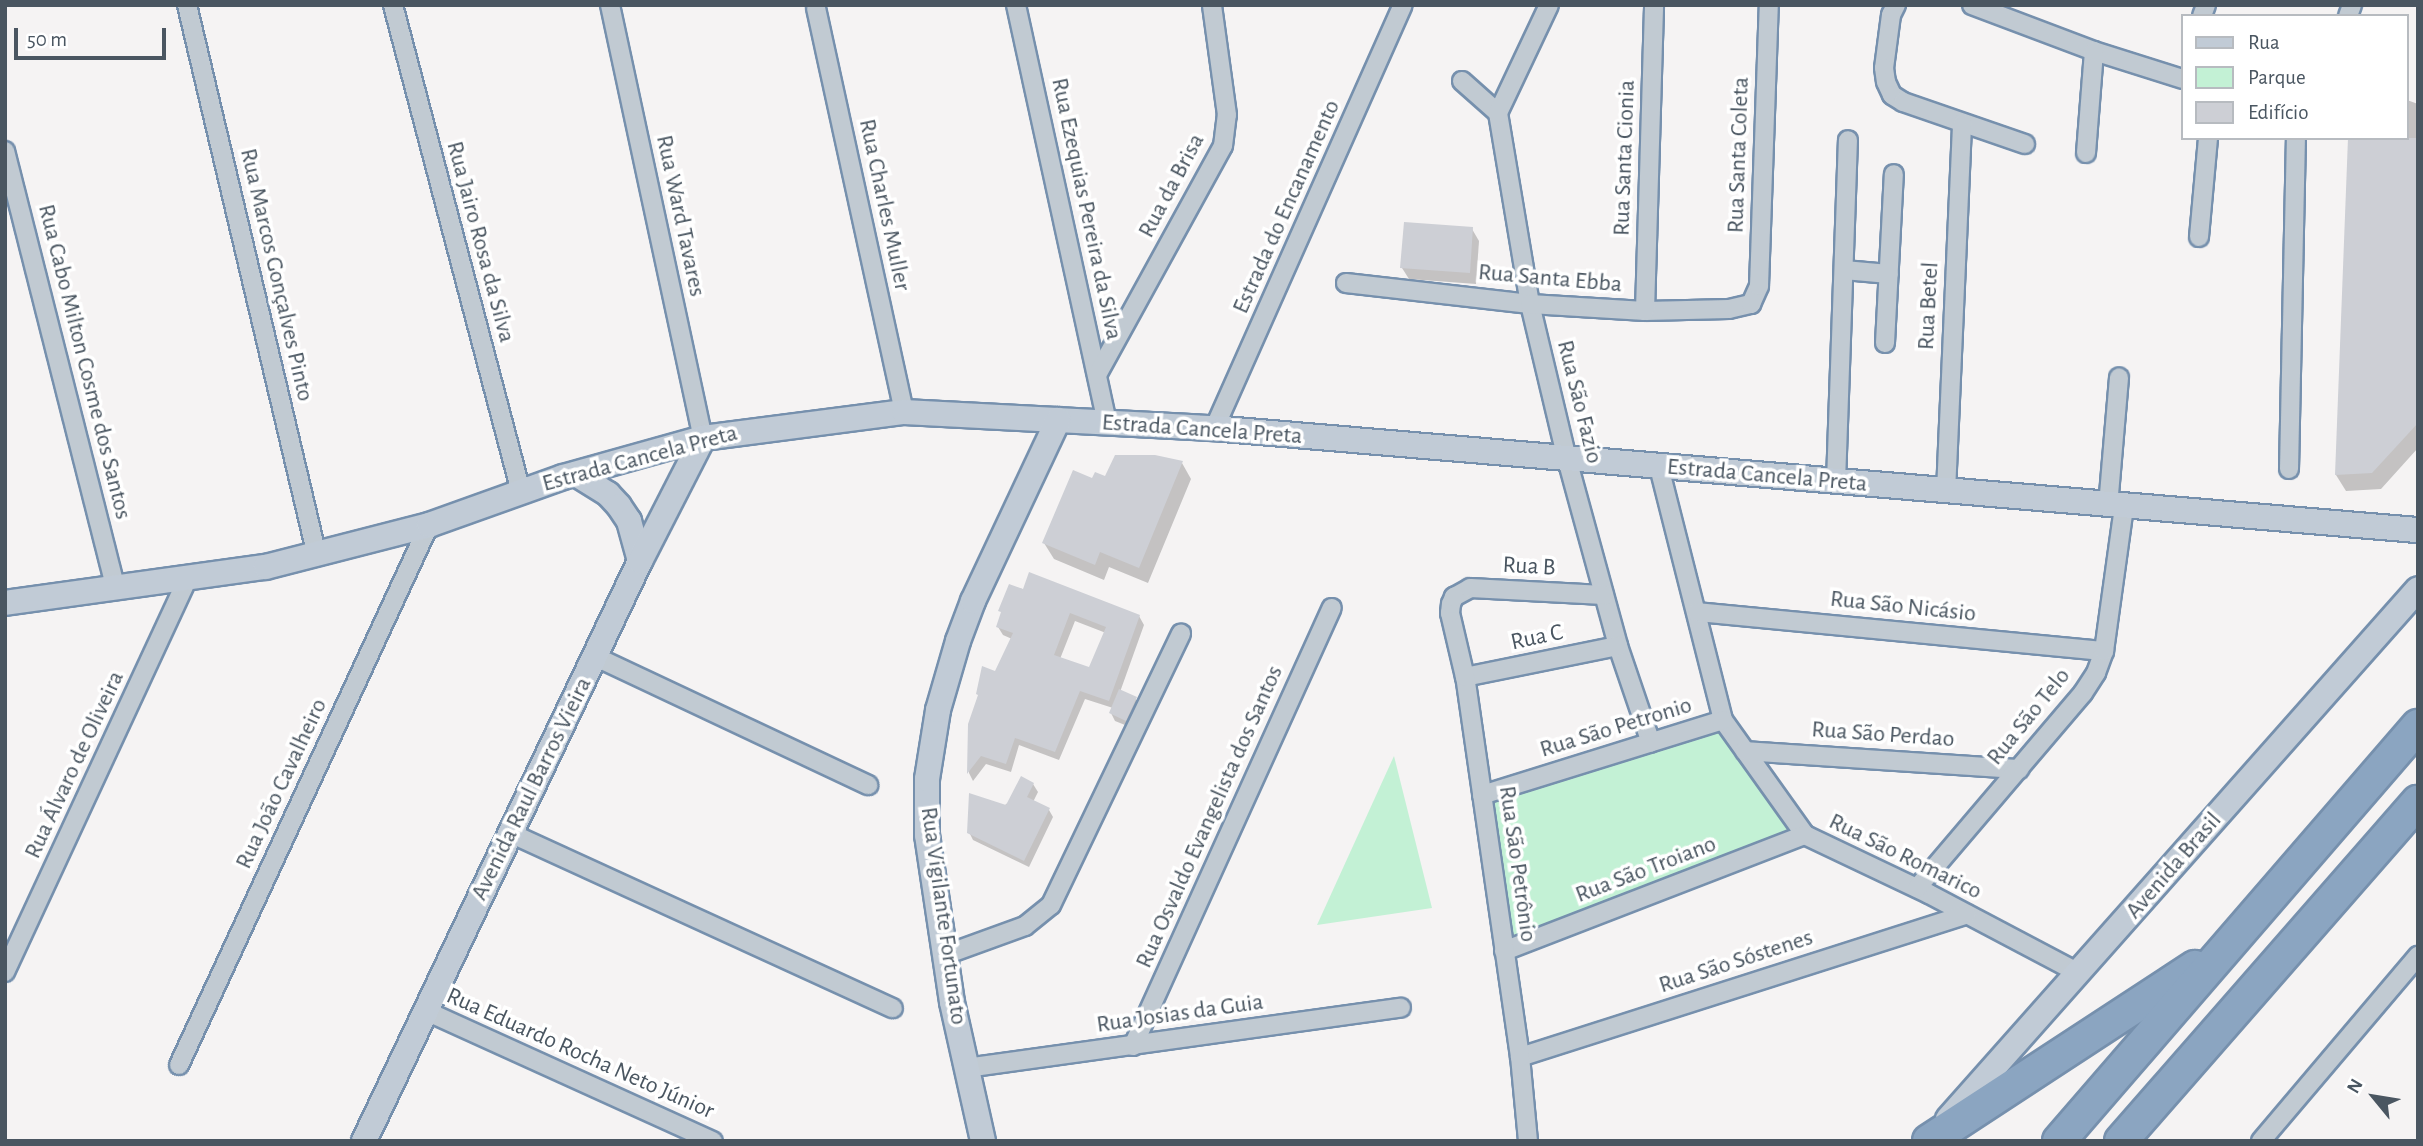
<!DOCTYPE html>
<meta charset="utf-8">
<style>
body{margin:0}
#map{position:relative;width:2423px;height:1146px;overflow:hidden;background:#f5f3f3;font-family:"Alegreya Sans",sans-serif}
div>[style]{position:absolute}
.green>*{inset:0;background:#c3f1d5}
.shadow>*{inset:0;background:#0003}
.building>*{inset:0;background:#cdcfd5}
.roads{filter:drop-shadow(2px 0 #7690ad) drop-shadow(-2px 0 #7690ad) drop-shadow(0 2px #7690ad) drop-shadow(0 -2px #7690ad)}
.street>*{height:18px;margin:-9px;padding:0 9px;transform-origin:9px;border-radius:9px;background:#c1cad2}
.secondary>*{height:24px;margin:-12px;padding:0 12px;transform-origin:12px;border-radius:12px;background:#c1cbd6}
.highway>*{height:32px;margin:-16px;padding:0 16px;transform-origin:16px;border-radius:16px;background:#8ba5c1}
span{translate:-50% -50%;white-space:nowrap;text-align:center;line-height:1.15;-webkit-text-stroke:7px #fff;paint-order:stroke}
.street-label{font-size:24px;color:#4a5661}
.frame{position:absolute;inset:0;border:7px solid #4a5661;pointer-events:none}
.legend{position:absolute;left:2181px;top:14px;width:228px;height:126px;box-sizing:border-box;background:#fff;border:2px solid #b7bbc0;margin:0;padding:9px 12px;list-style:none;font-size:21px;color:#4a5661}
.legend li{display:flex;align-items:center;gap:14px;height:35px}
.legend b{width:35px;border:2px solid #b7bbc0}
.north{position:absolute;left:2339px;top:1062px;width:70px;height:70px;-webkit-text-stroke:5px #fff;paint-order:stroke;rotate:300deg;font-size:19px;font-weight:700;line-height:28px;text-align:center;color:#4a5661}
.north::after{content:'';display:block;margin:auto;width:24px;height:32px;background:#4a5661;clip-path:polygon(50% 0,100% 100%,50% 72%,0 100%)}
.scale{position:absolute;left:14px;top:28px;width:152px;height:32px;box-sizing:border-box;border:4px solid #4a5661;border-top:0;padding-left:9px;font-size:21px;line-height:24px;white-space:nowrap;color:#4a5661;-webkit-text-stroke:5px #fff;paint-order:stroke}
</style>
<div id="map">
<div class="green">
<div style="clip-path:polygon(1717px 727px,1791px 833px,1511px 936px,1486px 800px)"></div>
<div style="clip-path:polygon(1394px 756px,1432px 908px,1317px 925px)"></div>
</div>
<div class="shadow">
<div style="clip-path:polygon(2407px 100px,2418px 104px,2418px 448px,2381px 489px,2346px 491px,2336px 475px,2407px 138px)"></div>
<div style="clip-path:polygon(1472px 229px,1479px 241px,1476px 284px,1409px 279px,1402px 268px)"></div>
<div style="clip-path:polygon(1182px 463px,1191px 479px,1148px 583px,1109px 567px,1104px 580px,1054px 559px,1044px 543px,1093px 480px)"></div>
<div style="clip-path:polygon(evenodd,1010px 586px,1139px 616px,1144px 625px,1120px 692px,1135px 698px,1140px 706px,1130px 727px,1115px 721px,1111px 713px,1113px 708px,1085px 699px,1059px 760px,1019px 745px,1011px 772px,986px 764px,973px 781px,969px 773px,970px 725px,979px 697px,996px 673px,1012px 639px,1003px 635px,998px 627px,1010px 586px,1075px 621px,1106px 633px,1090px 670px,1060px 659px,1075px 621px)"></div>
<div style="clip-path:polygon(1033px 784px,1038px 792px,1033px 802px,1049px 810px,1053px 817px,1029px 867px,973px 840px,969px 832px)"></div>
</div>
<div class="building">
<div style="clip-path:polygon(2348px 138px,2418px 138px,2418px 423px,2372px 473px,2335px 475px)"></div>
<div style="clip-path:polygon(1404px 222px,1473px 227px,1470px 273px,1400px 268px)"></div>
<div style="clip-path:polygon(1115px 455px,1155px 455px,1183px 461px,1139px 568px,1100px 552px,1095px 565px,1042px 543px,1073px 470px,1092px 478px,1095px 472px,1105px 476px)"></div>
<div style="clip-path:polygon(evenodd,1029px 572px,1140px 615px,1109px 701px,1080px 691px,1055px 752px,1015px 738px,1006px 764px,981px 756px,967px 774px,968px 724px,978px 695px,976px 694px,982px 666px,995px 671px,1013px 633px,996px 627px,1001px 612px,998px 611px,1009px 584px,1023px 589px,1029px 572px,1070px 613px,1106px 627px,1089px 667px,1054px 655px,1070px 613px)"></div>
<div style="clip-path:polygon(1119px 689px,1137px 697px,1126px 721px,1109px 713px)"></div>
<div style="clip-path:polygon(1021px 776px,1034px 783px,1027px 797px,1050px 808px,1024px 861px,967px 833px,969px 793px,1006px 805px)"></div>
</div>
<div class="roads">
<div class="street">
<div style="left:187px;top:5px;width:566px;rotate:76.72deg"></div>
<div style="left:393px;top:5px;width:504px;rotate:75.27deg"></div>
<div style="left:610px;top:5px;width:443px;rotate:77.9deg"></div>
<div style="left:1016px;top:5px;width:428px;rotate:77.7deg"></div>
<div style="left:1896px;top:5px;width:11px;rotate:117deg"></div>
<div style="left:1891px;top:15px;width:53px;rotate:97.5deg"></div>
<div style="left:1884px;top:68px;width:14px;rotate:82deg"></div>
<div style="left:1886px;top:82px;width:14px;rotate:65deg"></div>
<div style="left:1892px;top:95px;width:13px;rotate:32deg"></div>
<div style="left:1903px;top:102px;width:129px;rotate:19deg"></div>
<div style="left:1972px;top:5px;width:130px;rotate:20.7deg"></div>
<div style="left:2094px;top:51px;width:93px;rotate:17.5deg"></div>
<div style="left:816px;top:8px;width:413px;rotate:77.7deg"></div>
<div style="left:2202px;top:16px;width:12px;rotate:-70deg"></div>
<div style="left:2348px;top:16px;width:12px;rotate:-70deg"></div>
<div style="left:1462px;top:81px;width:48px;rotate:41.6deg"></div>
<div style="left:1498px;top:113px;width:194px;rotate:80.5deg"></div>
<div style="left:1530px;top:304px;width:159px;rotate:76.6deg"></div>
<div style="left:1567px;top:459px;width:194px;rotate:74.7deg"></div>
<div style="left:1618px;top:646px;width:102px;rotate:71.2deg"></div>
<div style="left:1498px;top:113px;width:119px;rotate:-64.7deg"></div>
<div style="left:5px;top:151px;width:449px;rotate:75.8deg"></div>
<div style="left:2086px;top:153px;width:102px;rotate:-85.5deg"></div>
<div style="left:2199px;top:237px;width:99px;rotate:-84.8deg"></div>
<div style="left:1844px;top:270px;width:45px;rotate:5.1deg"></div>
<div style="left:1346px;top:283px;width:185px;rotate:6.5deg"></div>
<div style="left:1530px;top:304px;width:115px;rotate:3.5deg"></div>
<div style="left:1645px;top:311px;width:84px;rotate:-1.4deg"></div>
<div style="left:1729px;top:309px;width:23px;rotate:-13deg"></div>
<div style="left:1751px;top:304px;width:20px;rotate:-66deg"></div>
<div style="left:1759px;top:286px;width:281px;rotate:-88deg"></div>
<div style="left:1645px;top:311px;width:306px;rotate:-88.3deg"></div>
<div style="left:1885px;top:343px;width:169px;rotate:-87deg"></div>
<div style="left:1097px;top:375px;width:261px;rotate:-61.2deg"></div>
<div style="left:1223px;top:146px;width:31px;rotate:-83deg"></div>
<div style="left:1227px;top:115px;width:111px;rotate:-97.8deg"></div>
<div style="left:1214px;top:429px;width:464px;rotate:-66deg"></div>
<div style="left:1659px;top:467px;width:261px;rotate:75.8deg"></div>
<div style="left:1723px;top:720px;width:141px;rotate:54.5deg"></div>
<div style="left:1805px;top:835px;width:137px;rotate:25.4deg"></div>
<div style="left:1929px;top:894px;width:170px;rotate:27.8deg"></div>
<div style="left:2289px;top:469px;width:331px;rotate:-88.8deg"></div>
<div style="left:1836px;top:482px;width:342px;rotate:-88deg"></div>
<div style="left:1946px;top:492px;width:369px;rotate:-87.5deg"></div>
<div style="left:2108px;top:506px;width:129px;rotate:-85.1deg"></div>
<div style="left:1697px;top:612px;width:409px;rotate:5.5deg"></div>
<div style="left:596px;top:657px;width:301px;rotate:25.2deg"></div>
<div style="left:1465px;top:677px;width:156px;rotate:-11.5deg"></div>
<div style="left:1745px;top:751px;width:275px;rotate:3.8deg"></div>
<div style="left:1482px;top:795px;width:252px;rotate:-17.3deg"></div>
<div style="left:510px;top:833px;width:421px;rotate:24.6deg"></div>
<div style="left:1917px;top:888px;width:256px;rotate:-49.6deg"></div>
<div style="left:2083px;top:693px;width:24px;rotate:-57deg"></div>
<div style="left:2096px;top:673px;width:23px;rotate:-70deg"></div>
<div style="left:2104px;top:651px;width:145px;rotate:-82.1deg"></div>
<div style="left:1504px;top:951px;width:323px;rotate:-21.1deg"></div>
<div style="left:945px;top:955px;width:85px;rotate:-19.9deg"></div>
<div style="left:1025px;top:926px;width:33px;rotate:-39deg"></div>
<div style="left:1051px;top:905px;width:301px;rotate:-64.4deg"></div>
<div style="left:5px;top:972px;width:434px;rotate:-65.1deg"></div>
<div style="left:426px;top:1011px;width:315px;rotate:24.4deg"></div>
<div style="left:1133px;top:1046px;width:481px;rotate:-65.6deg"></div>
<div style="left:1520px;top:1057px;width:469px;rotate:-17.7deg"></div>
<div style="left:179px;top:1065px;width:595px;rotate:-65.16deg"></div>
<div style="left:966px;top:1068px;width:439px;rotate:-7.9deg"></div>
<div style="left:1528px;top:1141px;width:84px;rotate:-95.4deg"></div>
<div style="left:1520px;top:1057px;width:384px;rotate:-98.2deg"></div>
<div style="left:1465px;top:677px;width:66px;rotate:-103.2deg"></div>
<div style="left:1450px;top:613px;width:9px;rotate:-84deg"></div>
<div style="left:1451px;top:604px;width:8px;rotate:-67deg"></div>
<div style="left:1454px;top:597px;width:18px;rotate:-29deg"></div>
<div style="left:1470px;top:588px;width:134px;rotate:3deg"></div>
<div style="left:2261px;top:1141px;width:243px;rotate:-49.7deg"></div>
</div>
<div class="secondary">
<div style="left:576px;top:474px;width:38px;rotate:32deg"></div>
<div style="left:608px;top:494px;width:16px;rotate:47deg"></div>
<div style="left:619px;top:506px;width:18px;rotate:56deg"></div>
<div style="left:629px;top:521px;width:41px;rotate:74.6deg"></div>
<div style="left:5px;top:603px;width:263px;rotate:-7.9deg"></div>
<div style="left:266px;top:567px;width:168px;rotate:-14.4deg"></div>
<div style="left:429px;top:525px;width:142px;rotate:-19.7deg"></div>
<div style="left:563px;top:477px;width:145px;rotate:-15.6deg"></div>
<div style="left:703px;top:438px;width:203px;rotate:-7.4deg"></div>
<div style="left:904px;top:412px;width:320px;rotate:3deg"></div>
<div style="left:1224px;top:429px;width:1198px;rotate:4.84deg"></div>
<div style="left:1948px;top:1119px;width:708px;rotate:-48.43deg"></div>
<div style="left:364px;top:1141px;width:642px;rotate:-64.55deg"></div>
<div style="left:640px;top:561px;width:138px;rotate:-62.9deg"></div>
<div style="left:983px;top:1141px;width:142px;rotate:-102.6deg"></div>
<div style="left:952px;top:1002px;width:169px;rotate:-98.5deg"></div>
<div style="left:927px;top:835px;width:56px;rotate:-90deg"></div>
<div style="left:927px;top:779px;width:70px;rotate:-80.9deg"></div>
<div style="left:938px;top:710px;width:72px;rotate:-73.8deg"></div>
<div style="left:958px;top:641px;width:43px;rotate:-69.4deg"></div>
<div style="left:973px;top:601px;width:200px;rotate:-64.8deg"></div>
</div>
<div class="highway">
<div style="left:1929px;top:1141px;width:318px;rotate:-33.2deg"></div>
<div style="left:2059px;top:1141px;width:549px;rotate:-49.14deg"></div>
<div style="left:2121px;top:1141px;width:451px;rotate:-48.8deg"></div>
</div>
</div>
<div class="street-label">
<span style="left:1739px;top:155px;rotate:-88deg">Rua Santa Coleta</span>
<span style="left:1625px;top:158px;rotate:-88deg">Rua Santa Cionia</span>
<span style="left:1172px;top:186px;rotate:-62deg">Rua da Brisa</span>
<span style="left:884px;top:205px;rotate:78deg">Rua Charles Muller</span>
<span style="left:1287px;top:207px;rotate:-66deg">Estrada do Encanamento</span>
<span style="left:1086px;top:209px;rotate:78deg">Rua Ezequias Pereira da Silva</span>
<span style="left:680px;top:216px;rotate:78deg">Rua Ward Tavares</span>
<span style="left:480px;top:242px;rotate:75deg">Rua Jairo Rosa da Silva</span>
<span style="left:276px;top:275px;rotate:77deg">Rua Marcos Gonçalves Pinto</span>
<span style="left:1550px;top:279px;rotate:5deg">Rua Santa Ebba</span>
<span style="left:1929px;top:306px;rotate:-87deg">Rua Betel</span>
<span style="left:84px;top:362px;rotate:76deg">Rua Cabo Milton Cosme dos Santos</span>
<span style="left:1579px;top:402px;rotate:76deg">Rua São Fazio</span>
<span style="left:1202px;top:430px;rotate:4deg">Estrada Cancela Preta</span>
<span style="left:640px;top:459px;rotate:-15deg">Estrada Cancela Preta</span>
<span style="left:1767px;top:476px;rotate:5deg">Estrada Cancela Preta</span>
<span style="left:1529px;top:567px;rotate:3deg">Rua B</span>
<span style="left:1903px;top:607px;rotate:6deg">Rua São Nicásio</span>
<span style="left:1537px;top:638px;rotate:-12deg">Rua C</span>
<span style="left:2029px;top:717px;rotate:-51deg">Rua São Telo</span>
<span style="left:1616px;top:728px;rotate:-17deg">Rua São Petronio</span>
<span style="left:1883px;top:735px;rotate:4deg">Rua São Perdao</span>
<span style="left:75px;top:765px;rotate:-65deg">Rua Álvaro de Oliveira</span>
<span style="left:282px;top:784px;rotate:-65deg">Rua João Cavalheiro</span>
<span style="left:532px;top:789px;rotate:-64deg">Avenida Raul Barros Vieira</span>
<span style="left:1210px;top:817px;rotate:-66deg">Rua Osvaldo Evangelista dos Santos</span>
<span style="left:1905px;top:857px;rotate:26deg">Rua São Romarico</span>
<span style="left:1517px;top:864px;rotate:82deg">Rua São Petrônio</span>
<span style="left:2174px;top:866px;rotate:-49deg">Avenida Brasil</span>
<span style="left:1646px;top:870px;rotate:-21deg">Rua São Troiano</span>
<span style="left:943px;top:916px;rotate:82deg">Rua Vigilante Fortunato</span>
<span style="left:1736px;top:962px;rotate:-18deg">Rua São Sóstenes</span>
<span style="left:1180px;top:1014px;rotate:-8deg">Rua Josias da Guia</span>
<span style="left:580px;top:1054px;rotate:24deg">Rua Eduardo Rocha Neto Júnior</span>
</div>
<div class="frame"></div>
<ul class="legend">
<li><b style="height:9px;background:#c1cbd6"></b>Rua</li>
<li><b style="height:19px;background:#c3f1d5"></b>Parque</li>
<li><b style="height:19px;background:#cdcfd5"></b>Edifício</li>
</ul>
<div class="north">N</div>
<div class="scale">50 m</div>
</div>
